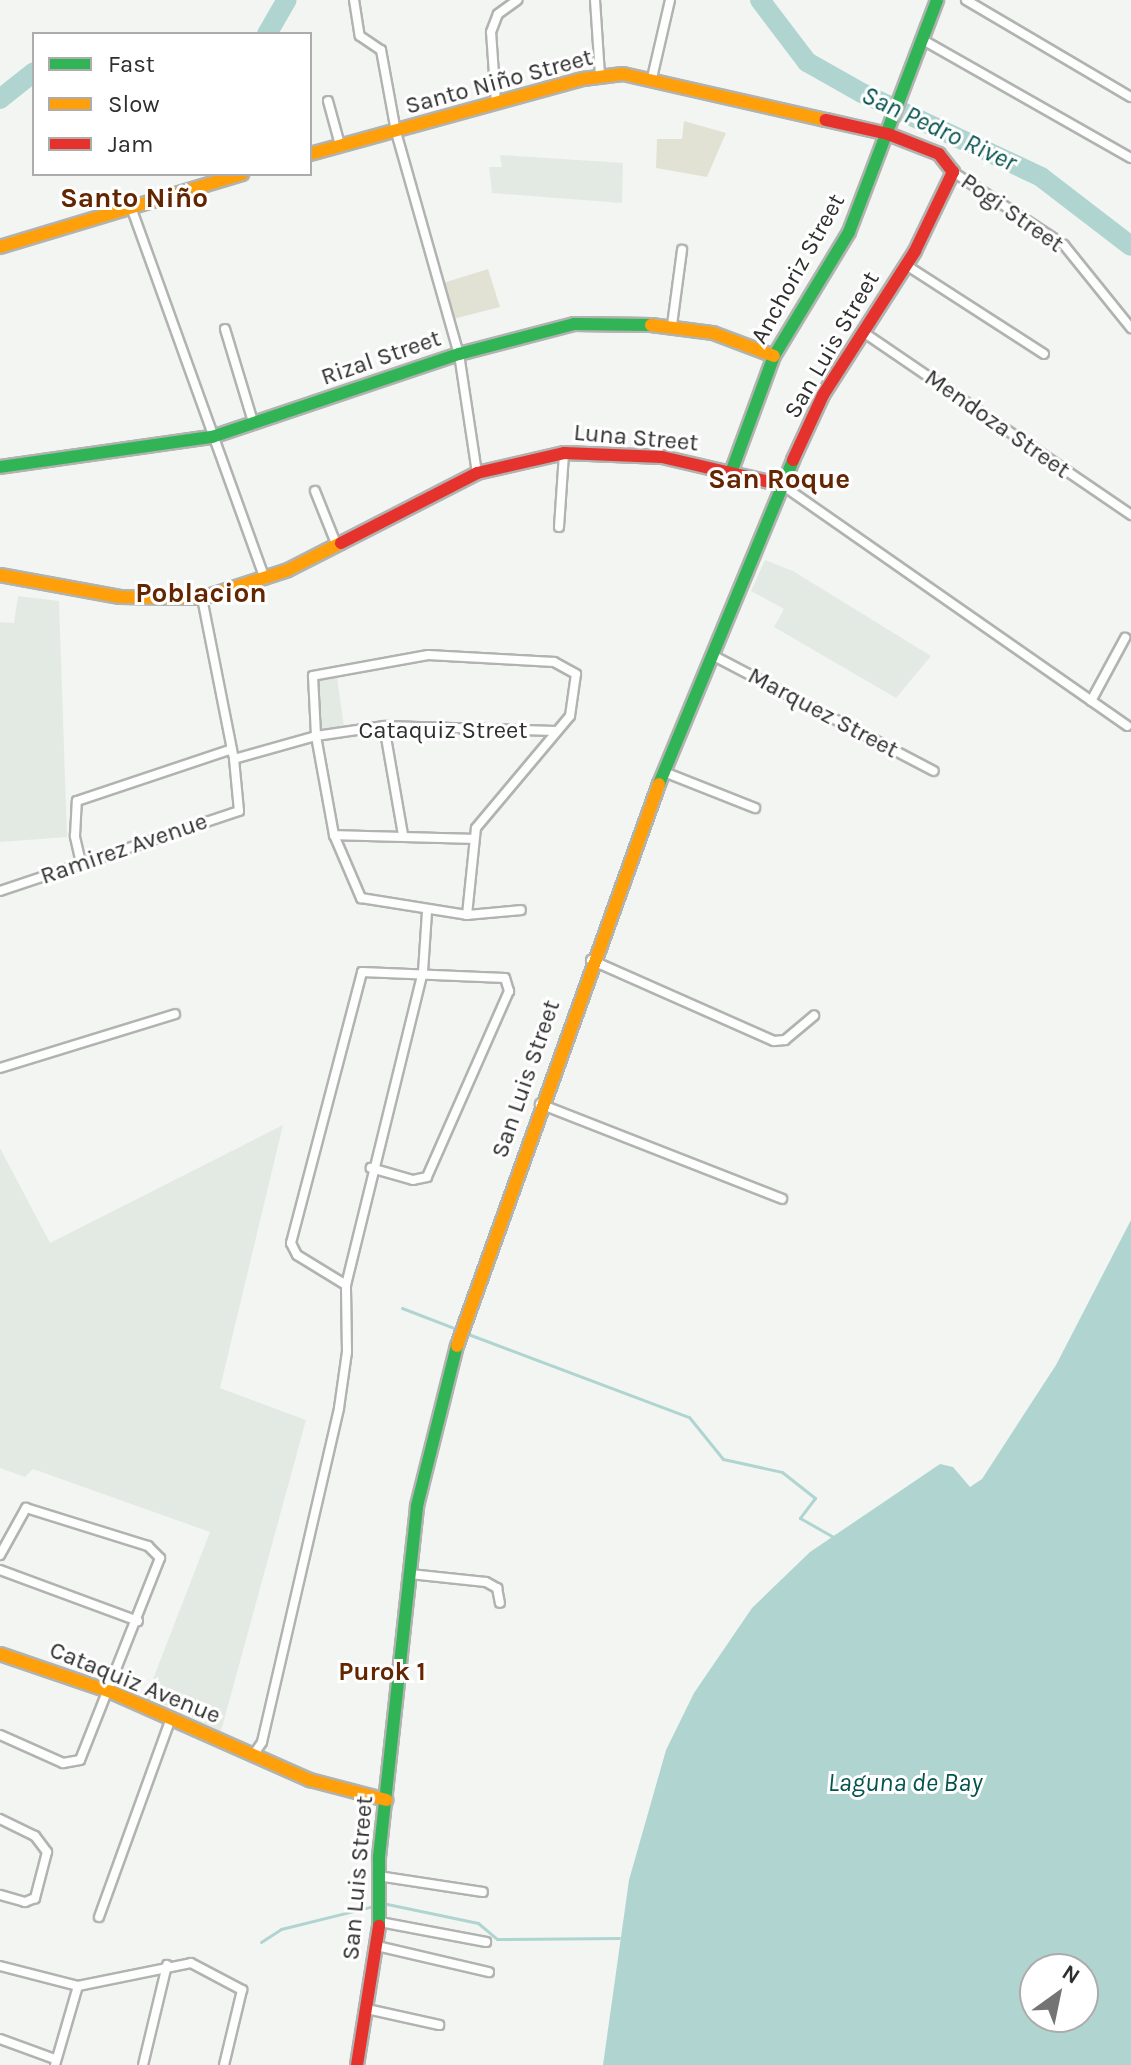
<!DOCTYPE html>
<meta charset="utf-8">
<style>
body{margin:0}
#map{position:relative;width:1131px;height:2065px;overflow:hidden;background:#f3f5f3;font-family:Karla,sans-serif}
div>[style]{position:absolute}
.built>*{inset:0;background:#e3eae3}
.green>*{inset:0;background:#e1e2d3}
.water>*{inset:0;background:#b0d5d0}
.stream>*{height:3px;margin:-1.5px;padding:0 1.5px;transform-origin:1.5px;border-radius:1.5px;background:#b0d5d0}
.river>*{height:20px;margin:-10px;padding:0 10px;transform-origin:10px;border-radius:10px;background:#b0d5d0}
.roads{filter:drop-shadow(2px 0 #b1b3b1) drop-shadow(-2px 0 #b1b3b1) drop-shadow(0 2px #b1b3b1) drop-shadow(0 -2px #b1b3b1)}
.street>*{height:8px;margin:-4px;padding:0 4px;transform-origin:4px;border-radius:4px;background:#fdfefd}
.fast>*{height:12px;margin:-6px;padding:0 6px;transform-origin:6px;border-radius:6px;background:#30b455}
.slow>*{height:12px;margin:-6px;padding:0 6px;transform-origin:6px;border-radius:6px;background:#ff9f0a}
.jam>*{height:12px;margin:-6px;padding:0 6px;transform-origin:6px;border-radius:6px;background:#e5322d}
span{translate:-50% -50%;white-space:nowrap;text-align:center;line-height:1.15;-webkit-text-stroke:6px #fff;paint-order:stroke}
.street-label{font-size:24px;color:#2e2f2e}
.water-label{font-size:26px;color:#05534e;font-style:italic}
.neighbourhood-label{font-size:26px;color:#632600;font-weight:700}
.quarter-label{font-size:28px;color:#632600;font-weight:700}
.legend{position:absolute;left:32px;top:32px;width:280px;height:144px;box-sizing:border-box;background:#fff;border:2px solid #abacab;margin:0;padding:10px 14px;list-style:none;font-size:24px;color:#2e2f2e}
.legend li{display:flex;align-items:center;gap:16px;height:40px}
.legend b{width:40px;border:2px solid #abacab}
.north{position:absolute;left:1019px;top:1953px;width:80px;height:80px;box-sizing:border-box;background:#fff;border:2px solid #abacab;border-radius:50%;rotate:33deg;font-size:22px;font-weight:700;line-height:32px;text-align:center;color:#2e2f2e}
.north::after{content:'';display:block;margin:auto;width:28px;height:36px;background:#737473;clip-path:polygon(50% 0,100% 100%,50% 72%,0 100%)}
</style>
<div id="map">
<div class="built">
<div style="clip-path:polygon(500px 155px,623px 163px,622px 203px,492px 193px,489px 167px,502px 167px)"></div>
<div style="clip-path:polygon(765px 560px,793px 571px,931px 656px,896px 698px,774px 627px,784px 609px,751px 591px)"></div>
<div style="clip-path:polygon(18px 596px,59px 601px,67px 837px,0 842px,0 622px,14px 623px)"></div>
<div style="clip-path:polygon(337px 677px,344px 727px,318px 730px,313px 681px)"></div>
<div style="clip-path:polygon(283px 1125px,220px 1388px,306px 1420px,221px 1731px,189px 1716px,191px 1710px,181px 1704px,175px 1709px,146px 1697px,210px 1532px,33px 1469px,25px 1477px,0 1468px,0 1148px,50px 1243px)"></div>
</div>
<div class="green">
<div style="clip-path:polygon(684px 121px,726px 133px,707px 177px,656px 168px,657px 139px,682px 139px)"></div>
<div style="clip-path:polygon(488px 269px,500px 307px,453px 319px,443px 283px)"></div>
</div>
<div class="water">
<div style="clip-path:polygon(evenodd,1131px 1220px,1131px 2065px,603px 2065px,629px 1880px,666px 1750px,694px 1693px,752px 1608px,810px 1552px,940px 1464px,953px 1467px,970px 1487px,982px 1479px,1056px 1365px,1131px 1220px,1035px 1969px,1083px 1969px,1083px 2017px,1035px 2017px,1035px 1969px)"></div>
</div>
<div class="stream">
<div style="left:402px;top:1308px;width:56px;rotate:21deg"></div>
<div style="left:468px;top:1334px;width:236px;rotate:20.6deg"></div>
<div style="left:689px;top:1417px;width:54px;rotate:51deg"></div>
<div style="left:723px;top:1459px;width:60px;rotate:12.4deg"></div>
<div style="left:782px;top:1472px;width:42px;rotate:38.2deg"></div>
<div style="left:815px;top:1498px;width:25px;rotate:127deg"></div>
<div style="left:800px;top:1518px;width:40px;rotate:29.7deg"></div>
<div style="left:387px;top:1904px;width:93px;rotate:11.8deg"></div>
<div style="left:478px;top:1923px;width:25px;rotate:40deg"></div>
<div style="left:497px;top:1939px;width:122px;rotate:-0.5deg"></div>
<div style="left:261px;top:1942px;width:24px;rotate:-33deg"></div>
<div style="left:281px;top:1929px;width:92px;rotate:-13.9deg"></div>
</div>
<div class="river">
<div style="left:760px;top:0;width:78px;rotate:52.8deg"></div>
<div style="left:807px;top:62px;width:63px;rotate:29.4deg"></div>
<div style="left:862px;top:93px;width:198px;rotate:25.1deg"></div>
<div style="left:1041px;top:177px;width:113px;rotate:37.5deg"></div>
<div style="left:267px;top:34px;width:39px;rotate:-60deg"></div>
<div style="left:0;top:99px;width:43px;rotate:-38.5deg"></div>
</div>
<div class="roads">
<div class="street">
<div style="left:354px;top:0;width:36px;rotate:81deg"></div>
<div style="left:360px;top:36px;width:25px;rotate:34deg"></div>
<div style="left:381px;top:50px;width:83px;rotate:79.6deg"></div>
<div style="left:396px;top:132px;width:231px;rotate:74.2deg"></div>
<div style="left:459px;top:354px;width:120px;rotate:81.4deg"></div>
<div style="left:595px;top:0;width:75px;rotate:86.2deg"></div>
<div style="left:966px;top:0;width:191px;rotate:30.5deg"></div>
<div style="left:923px;top:40px;width:239px;rotate:29.6deg"></div>
<div style="left:652px;top:78px;width:80px;rotate:-77deg"></div>
<div style="left:328px;top:101px;width:46px;rotate:74.7deg"></div>
<div style="left:496px;top:103px;width:71px;rotate:-94deg"></div>
<div style="left:491px;top:32px;width:19px;rotate:-69deg"></div>
<div style="left:498px;top:14px;width:24px;rotate:-36deg"></div>
<div style="left:953px;top:172px;width:133px;rotate:33.3deg"></div>
<div style="left:1064px;top:245px;width:107px;rotate:51.1deg"></div>
<div style="left:131px;top:207px;width:396px;rotate:70.2deg"></div>
<div style="left:906px;top:265px;width:164px;rotate:32.8deg"></div>
<div style="left:672px;top:325px;width:76px;rotate:-82.4deg"></div>
<div style="left:225px;top:329px;width:100px;rotate:73.2deg"></div>
<div style="left:863px;top:332px;width:325px;rotate:34.3deg"></div>
<div style="left:782px;top:485px;width:421px;rotate:34.9deg"></div>
<div style="left:315px;top:491px;width:59px;rotate:68.2deg"></div>
<div style="left:559px;top:527px;width:74px;rotate:-86.1deg"></div>
<div style="left:202px;top:598px;width:159px;rotate:78.8deg"></div>
<div style="left:712px;top:655px;width:250px;rotate:27.6deg"></div>
<div style="left:1091px;top:701px;width:72px;rotate:-61.6deg"></div>
<div style="left:384px;top:726px;width:111px;rotate:80.1deg"></div>
<div style="left:664px;top:772px;width:98px;rotate:21.6deg"></div>
<div style="left:334px;top:835px;width:139px;rotate:1.6deg"></div>
<div style="left:81px;top:863px;width:28px;rotate:-103deg"></div>
<div style="left:75px;top:836px;width:35px;rotate:-87deg"></div>
<div style="left:77px;top:801px;width:163px;rotate:-18.5deg"></div>
<div style="left:0;top:891px;width:252px;rotate:-18.5deg"></div>
<div style="left:239px;top:811px;width:52px;rotate:-95.5deg"></div>
<div style="left:234px;top:759px;width:85px;rotate:-15.7deg"></div>
<div style="left:316px;top:736px;width:69px;rotate:-8.4deg"></div>
<div style="left:384px;top:726px;width:172px;rotate:1.7deg"></div>
<div style="left:467px;top:915px;width:87px;rotate:-84.1deg"></div>
<div style="left:476px;top:828px;width:146px;rotate:-50deg"></div>
<div style="left:570px;top:716px;width:42px;rotate:-81.9deg"></div>
<div style="left:576px;top:674px;width:25px;rotate:-151deg"></div>
<div style="left:554px;top:662px;width:126px;rotate:-176.8deg"></div>
<div style="left:428px;top:655px;width:117px;rotate:169.7deg"></div>
<div style="left:313px;top:676px;width:60px;rotate:87.1deg"></div>
<div style="left:316px;top:736px;width:101px;rotate:79.7deg"></div>
<div style="left:334px;top:835px;width:69px;rotate:66.8deg"></div>
<div style="left:361px;top:898px;width:107px;rotate:9.1deg"></div>
<div style="left:467px;top:915px;width:54px;rotate:-5.3deg"></div>
<div style="left:591px;top:960px;width:200px;rotate:23.9deg"></div>
<div style="left:774px;top:1041px;width:11px;rotate:-5deg"></div>
<div style="left:785px;top:1040px;width:38px;rotate:-40deg"></div>
<div style="left:0;top:1068px;width:183px;rotate:-17.1deg"></div>
<div style="left:540px;top:1104px;width:260px;rotate:21.4deg"></div>
<div style="left:346px;top:1285px;width:57px;rotate:-148.5deg"></div>
<div style="left:297px;top:1255px;width:13px;rotate:-117deg"></div>
<div style="left:291px;top:1243px;width:280px;rotate:-75.3deg"></div>
<div style="left:362px;top:972px;width:143px;rotate:2.4deg"></div>
<div style="left:505px;top:978px;width:14px;rotate:73deg"></div>
<div style="left:509px;top:991px;width:203px;rotate:113.8deg"></div>
<div style="left:427px;top:1177px;width:14px;rotate:168deg"></div>
<div style="left:413px;top:1180px;width:44px;rotate:-164.1deg"></div>
<div style="left:0;top:1555px;width:54px;rotate:-61deg"></div>
<div style="left:26px;top:1508px;width:128px;rotate:17.3deg"></div>
<div style="left:148px;top:1546px;width:17px;rotate:45deg"></div>
<div style="left:160px;top:1558px;width:217px;rotate:111.6deg"></div>
<div style="left:80px;top:1760px;width:17px;rotate:170deg"></div>
<div style="left:63px;top:1763px;width:69px;rotate:-156deg"></div>
<div style="left:0;top:1570px;width:147px;rotate:20.3deg"></div>
<div style="left:410px;top:1574px;width:76px;rotate:6deg"></div>
<div style="left:486px;top:1582px;width:13px;rotate:29deg"></div>
<div style="left:497px;top:1588px;width:15px;rotate:79deg"></div>
<div style="left:254px;top:1754px;width:14px;rotate:-56deg"></div>
<div style="left:262px;top:1742px;width:343px;rotate:-77deg"></div>
<div style="left:339px;top:1408px;width:57px;rotate:-81.9deg"></div>
<div style="left:347px;top:1352px;width:67px;rotate:-90.9deg"></div>
<div style="left:346px;top:1285px;width:322px;rotate:-76.2deg"></div>
<div style="left:423px;top:972px;width:61px;rotate:-86.2deg"></div>
<div style="left:0;top:1819px;width:39px;rotate:26deg"></div>
<div style="left:35px;top:1836px;width:20px;rotate:53deg"></div>
<div style="left:47px;top:1852px;width:48px;rotate:104.6deg"></div>
<div style="left:35px;top:1898px;width:11px;rotate:158deg"></div>
<div style="left:25px;top:1902px;width:26px;rotate:-164deg"></div>
<div style="left:378px;top:1876px;width:106px;rotate:8.7deg"></div>
<div style="left:99px;top:1917px;width:212px;rotate:-70.1deg"></div>
<div style="left:380px;top:1922px;width:108px;rotate:10.7deg"></div>
<div style="left:377px;top:1946px;width:115px;rotate:13.1deg"></div>
<div style="left:0;top:1966px;width:81px;rotate:14.4deg"></div>
<div style="left:78px;top:1986px;width:115px;rotate:-11.5deg"></div>
<div style="left:191px;top:1963px;width:58px;rotate:27.9deg"></div>
<div style="left:242px;top:1990px;width:77px;rotate:103.5deg"></div>
<div style="left:367px;top:2009px;width:74px;rotate:12.5deg"></div>
<div style="left:0;top:2039px;width:59px;rotate:20deg"></div>
<div style="left:55px;top:2065px;width:82px;rotate:-73.8deg"></div>
<div style="left:143px;top:2065px;width:103px;rotate:-76.5deg"></div>
</div>
<div class="fast">
<div style="left:0;top:467px;width:214px;rotate:-8.1deg"></div>
<div style="left:212px;top:437px;width:261px;rotate:-18.6deg"></div>
<div style="left:459px;top:354px;width:119px;rotate:-14.6deg"></div>
<div style="left:574px;top:324px;width:77px;rotate:0.7deg"></div>
<div style="left:732px;top:470px;width:121px;rotate:-69.8deg"></div>
<div style="left:774px;top:356px;width:145px;rotate:-58.8deg"></div>
<div style="left:849px;top:232px;width:248px;rotate:-69.2deg"></div>
<div style="left:659px;top:784px;width:351px;rotate:-67.5deg"></div>
<div style="left:379px;top:1926px;width:69px;rotate:-90deg"></div>
<div style="left:379px;top:1857px;width:353px;rotate:-83.8deg"></div>
<div style="left:417px;top:1506px;width:165px;rotate:-76deg"></div>
</div>
<div class="slow">
<div style="left:310px;top:154px;width:283px;rotate:-15.4deg"></div>
<div style="left:583px;top:79px;width:40px;rotate:-7.1deg"></div>
<div style="left:623px;top:74px;width:208px;rotate:12.8deg"></div>
<div style="left:0;top:247px;width:253px;rotate:-16.8deg"></div>
<div style="left:651px;top:325px;width:63px;rotate:7.4deg"></div>
<div style="left:713px;top:333px;width:65px;rotate:20.7deg"></div>
<div style="left:0;top:575px;width:122px;rotate:10.4deg"></div>
<div style="left:120px;top:597px;width:82px;rotate:0.7deg"></div>
<div style="left:202px;top:598px;width:90px;rotate:-18deg"></div>
<div style="left:288px;top:570px;width:59px;rotate:-27deg"></div>
<div style="left:457px;top:1346px;width:597px;rotate:-70.23deg"></div>
<div style="left:0;top:1654px;width:117px;rotate:18.9deg"></div>
<div style="left:111px;top:1692px;width:218px;rotate:23.9deg"></div>
<div style="left:310px;top:1780px;width:79px;rotate:14.7deg"></div>
</div>
<div class="jam">
<div style="left:793px;top:460px;width:72px;rotate:-65.2deg"></div>
<div style="left:823px;top:395px;width:171px;rotate:-57.4deg"></div>
<div style="left:915px;top:251px;width:88px;rotate:-64.3deg"></div>
<div style="left:953px;top:172px;width:23px;rotate:-128deg"></div>
<div style="left:939px;top:154px;width:55px;rotate:-158.6deg"></div>
<div style="left:888px;top:134px;width:64px;rotate:-167.3deg"></div>
<div style="left:341px;top:543px;width:153px;rotate:-27.2deg"></div>
<div style="left:477px;top:473px;width:89px;rotate:-12.9deg"></div>
<div style="left:564px;top:453px;width:98px;rotate:2.3deg"></div>
<div style="left:662px;top:457px;width:123px;rotate:13.1deg"></div>
<div style="left:357px;top:2065px;width:141px;rotate:-81deg"></div>
</div>
</div>
<div class="street-label">
<span style="left:499px;top:82px;rotate:-15deg">Santo Niño Street</span>
<span style="left:1012px;top:213px;rotate:35deg">Pogi Street</span>
<span style="left:798px;top:269px;rotate:-61deg">Anchoriz Street</span>
<span style="left:832px;top:345px;rotate:-60deg">San Luis Street</span>
<span style="left:381px;top:358px;rotate:-19deg">Rizal Street</span>
<span style="left:997px;top:424px;rotate:35deg">Mendoza Street</span>
<span style="left:636px;top:438px;rotate:5deg">Luna Street</span>
<span style="left:823px;top:713px;rotate:28deg">Marquez Street</span>
<span style="left:443px;top:731px">Cataquiz Street</span>
<span style="left:124px;top:849px;rotate:-19deg">Ramirez Avenue</span>
<span style="left:526px;top:1079px;rotate:-71deg">San Luis Street</span>
<span style="left:135px;top:1683px;rotate:22deg">Cataquiz Avenue</span>
<span style="left:358px;top:1878px;rotate:-85deg">San Luis Street</span>
</div>
<div class="water-label">
<span style="left:939px;top:129px;rotate:25deg">San Pedro River</span>
<span style="left:905px;top:1783px">Laguna de Bay</span>
</div>
<div class="neighbourhood-label">
<span style="left:382px;top:1672px">Purok 1</span>
</div>
<div class="quarter-label">
<span style="left:134px;top:198px">Santo Niño</span>
<span style="left:779px;top:479px">San Roque</span>
<span style="left:201px;top:593px">Poblacion</span>
</div>
<ul class="legend">
<li><b style="height:10px;background:#30b455"></b>Fast</li>
<li><b style="height:10px;background:#ff9f0a"></b>Slow</li>
<li><b style="height:10px;background:#e5322d"></b>Jam</li>
</ul>
<div class="north">N</div>
</div>
